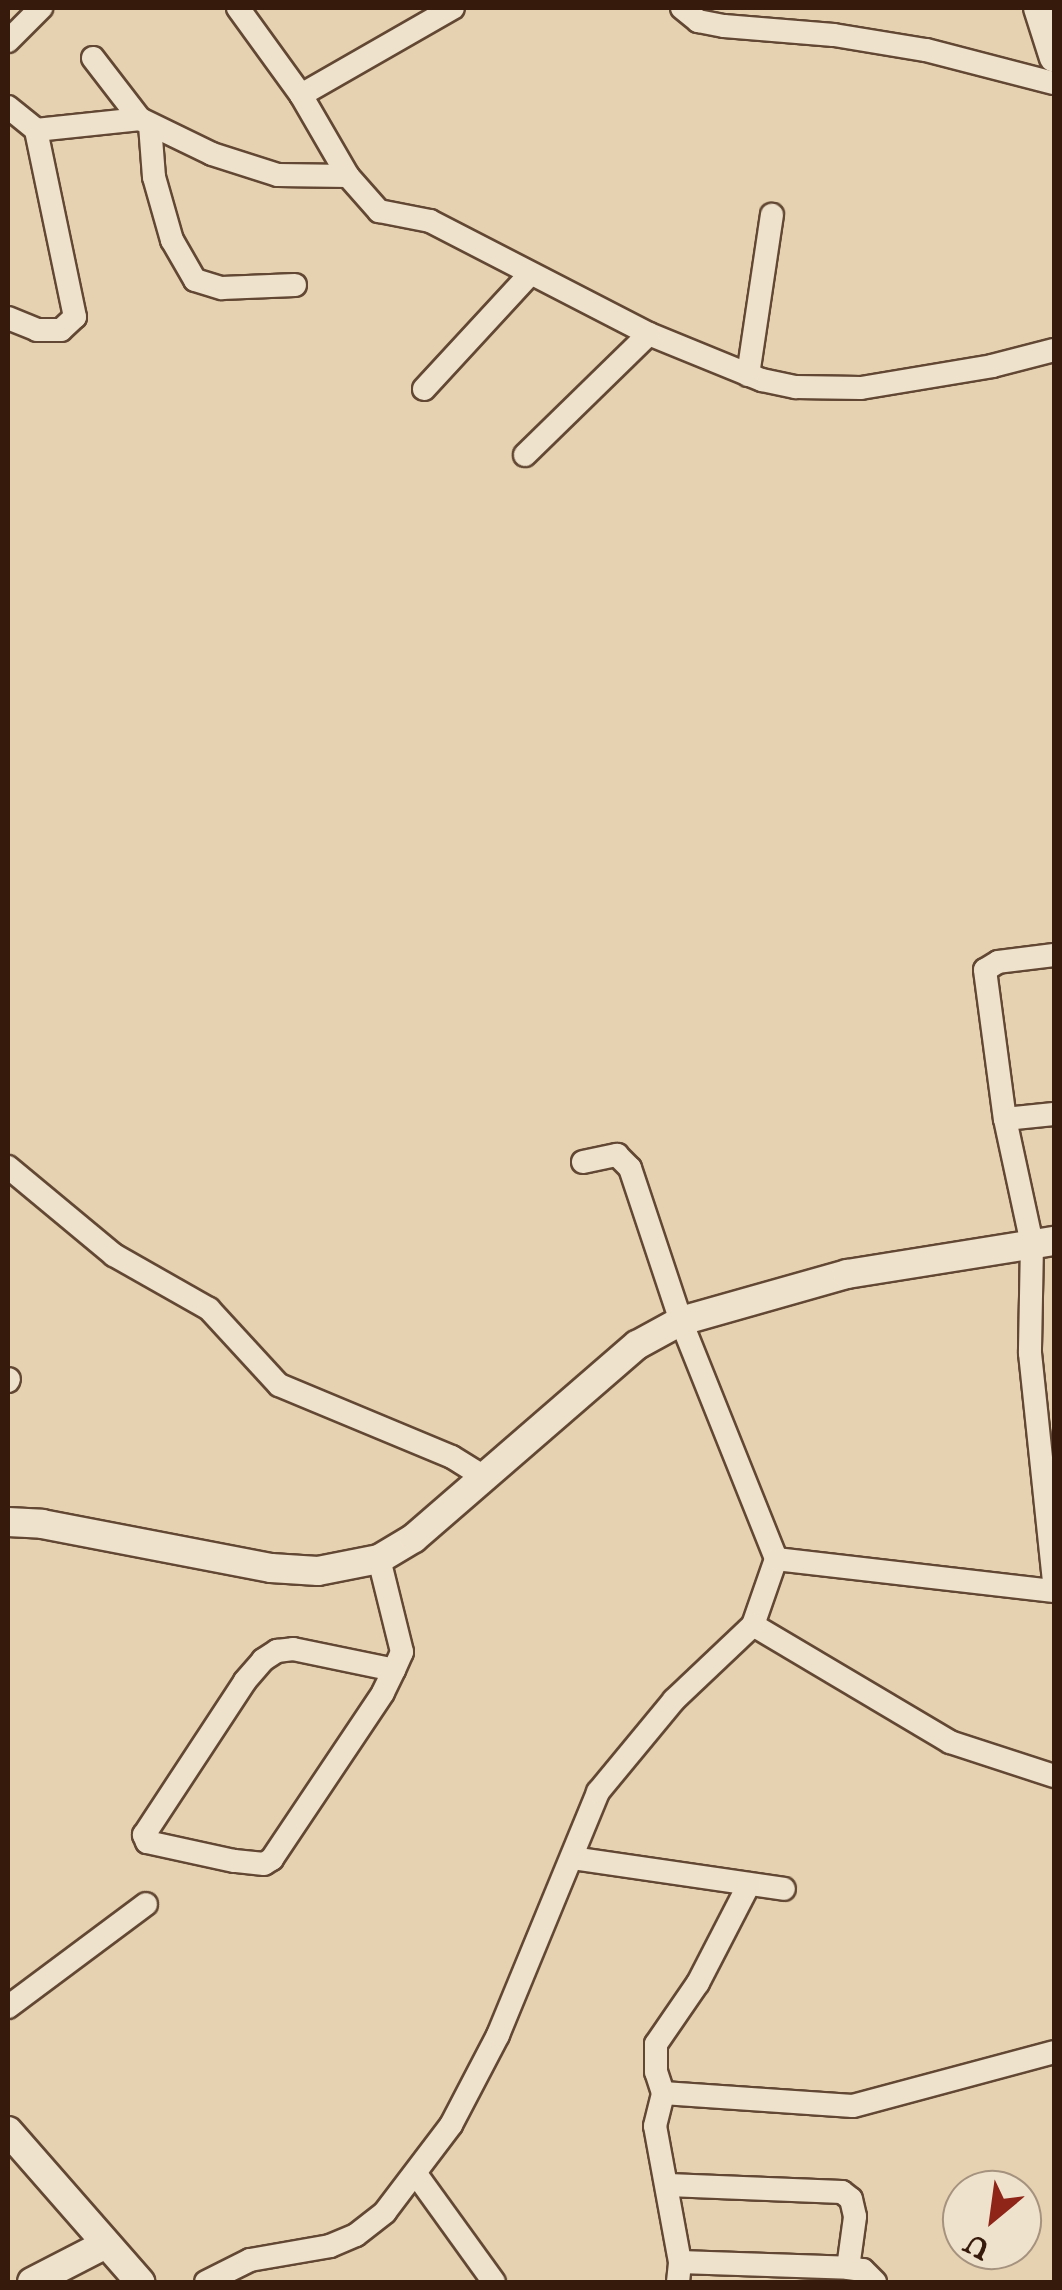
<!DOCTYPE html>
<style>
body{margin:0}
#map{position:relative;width:1062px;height:2290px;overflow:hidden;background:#e6d2b0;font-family:"IM FELL English",serif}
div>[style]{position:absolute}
.roads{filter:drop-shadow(2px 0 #624834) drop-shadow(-2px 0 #624834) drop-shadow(0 2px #624834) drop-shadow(0 -2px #624834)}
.minor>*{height:22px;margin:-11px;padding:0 11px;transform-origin:11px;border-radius:11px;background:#efe2cc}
.tertiary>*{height:28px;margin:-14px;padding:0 14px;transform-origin:14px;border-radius:14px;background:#efe2cc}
span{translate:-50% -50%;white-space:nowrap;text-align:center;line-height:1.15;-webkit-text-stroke:10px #efe2cc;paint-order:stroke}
.frame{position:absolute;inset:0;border:10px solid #361a0b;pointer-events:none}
.north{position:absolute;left:942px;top:2170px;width:100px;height:100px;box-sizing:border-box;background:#efe2cc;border:2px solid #a5927f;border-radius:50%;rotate:209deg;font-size:28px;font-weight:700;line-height:40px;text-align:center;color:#361a0b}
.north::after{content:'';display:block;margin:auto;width:35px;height:45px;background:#8f2418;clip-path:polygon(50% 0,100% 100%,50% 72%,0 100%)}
</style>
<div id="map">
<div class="roads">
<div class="minor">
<div style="left:238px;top:8px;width:107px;rotate:54.1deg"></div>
<div style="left:301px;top:95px;width:94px;rotate:59.9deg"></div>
<div style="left:682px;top:8px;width:21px;rotate:39deg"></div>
<div style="left:698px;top:21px;width:26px;rotate:11deg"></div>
<div style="left:724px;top:26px;width:110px;rotate:4.7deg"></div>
<div style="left:834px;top:35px;width:93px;rotate:9.3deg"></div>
<div style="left:926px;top:50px;width:132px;rotate:14.5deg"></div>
<div style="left:8px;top:41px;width:47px;rotate:-45deg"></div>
<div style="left:93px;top:58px;width:77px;rotate:52.4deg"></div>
<div style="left:301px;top:95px;width:175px;rotate:-29.8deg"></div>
<div style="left:8px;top:107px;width:36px;rotate:39deg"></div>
<div style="left:36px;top:130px;width:105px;rotate:-6deg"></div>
<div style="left:140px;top:119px;width:80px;rotate:25.9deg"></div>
<div style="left:212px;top:154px;width:69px;rotate:17.7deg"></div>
<div style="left:278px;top:175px;width:70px;rotate:0.8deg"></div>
<div style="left:348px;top:176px;width:47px;rotate:48.5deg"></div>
<div style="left:379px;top:211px;width:52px;rotate:11.1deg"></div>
<div style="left:430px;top:221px;width:246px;rotate:27.3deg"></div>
<div style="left:649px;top:334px;width:122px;rotate:22.2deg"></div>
<div style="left:762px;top:380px;width:35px;rotate:12deg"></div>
<div style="left:796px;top:387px;width:65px;rotate:0.9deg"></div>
<div style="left:861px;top:388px;width:133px;rotate:-9.5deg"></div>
<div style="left:992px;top:366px;width:64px;rotate:-14.5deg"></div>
<div style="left:150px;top:125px;width:52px;rotate:85.6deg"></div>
<div style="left:154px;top:177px;width:66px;rotate:74.1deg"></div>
<div style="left:172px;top:240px;width:46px;rotate:60.1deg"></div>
<div style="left:195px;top:280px;width:28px;rotate:17deg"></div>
<div style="left:222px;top:288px;width:73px;rotate:-2.4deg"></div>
<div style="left:8px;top:318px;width:31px;rotate:22deg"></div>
<div style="left:37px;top:330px;width:24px"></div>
<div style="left:61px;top:330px;width:19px;rotate:-43deg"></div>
<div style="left:75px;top:317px;width:191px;rotate:-101.8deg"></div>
<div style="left:748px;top:375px;width:162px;rotate:-81.5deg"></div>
<div style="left:424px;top:389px;width:156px;rotate:-47.3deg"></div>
<div style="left:525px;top:455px;width:173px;rotate:-44.3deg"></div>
<div style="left:1054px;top:955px;width:56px;rotate:172.9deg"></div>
<div style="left:998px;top:962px;width:15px;rotate:148deg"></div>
<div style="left:985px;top:970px;width:150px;rotate:82.4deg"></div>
<div style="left:1005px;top:1119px;width:128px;rotate:77.8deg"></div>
<div style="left:1032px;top:1244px;width:109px;rotate:91.1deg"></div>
<div style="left:1030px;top:1353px;width:230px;rotate:84deg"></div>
<div style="left:1005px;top:1119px;width:49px;rotate:-5.8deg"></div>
<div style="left:583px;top:1162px;width:35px;rotate:-12deg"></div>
<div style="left:617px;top:1155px;width:18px;rotate:45deg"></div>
<div style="left:630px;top:1168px;width:161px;rotate:71.6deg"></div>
<div style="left:681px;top:1321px;width:256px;rotate:68.2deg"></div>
<div style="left:776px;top:1559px;width:70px;rotate:109.2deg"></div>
<div style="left:753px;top:1625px;width:229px;rotate:30.7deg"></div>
<div style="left:950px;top:1742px;width:109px;rotate:18.1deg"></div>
<div style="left:8px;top:1167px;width:138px;rotate:39.7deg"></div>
<div style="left:114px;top:1255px;width:109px;rotate:29.6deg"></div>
<div style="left:209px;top:1309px;width:103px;rotate:47.4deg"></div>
<div style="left:279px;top:1385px;width:187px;rotate:22.6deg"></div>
<div style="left:452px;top:1457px;width:39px;rotate:32deg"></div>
<div style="left:8px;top:1381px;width:2px;rotate:-63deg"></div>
<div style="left:379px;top:1559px;width:96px;rotate:76.1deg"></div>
<div style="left:402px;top:1652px;width:20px;rotate:114deg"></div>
<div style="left:776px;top:1559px;width:280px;rotate:6.6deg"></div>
<div style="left:293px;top:1649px;width:103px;rotate:11.7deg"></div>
<div style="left:394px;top:1670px;width:25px;rotate:116deg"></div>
<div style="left:383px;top:1693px;width:200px;rotate:123.8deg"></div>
<div style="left:272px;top:1859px;width:9px;rotate:148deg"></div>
<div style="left:264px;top:1864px;width:30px;rotate:-174deg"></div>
<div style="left:234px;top:1861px;width:89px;rotate:-167.7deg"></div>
<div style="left:147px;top:1842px;width:8px;rotate:-113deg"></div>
<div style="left:144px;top:1835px;width:184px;rotate:-56.7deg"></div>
<div style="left:245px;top:1681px;width:28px;rotate:-49deg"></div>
<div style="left:263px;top:1660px;width:17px;rotate:-33deg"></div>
<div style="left:277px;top:1651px;width:16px;rotate:-7deg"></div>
<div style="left:572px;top:1858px;width:214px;rotate:8.3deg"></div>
<div style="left:8px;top:2007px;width:172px;rotate:-36.7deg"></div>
<div style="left:663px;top:2093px;width:190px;rotate:3.9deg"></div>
<div style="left:853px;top:2106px;width:208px;rotate:-15deg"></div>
<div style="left:416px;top:2174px;width:133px;rotate:54.2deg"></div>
<div style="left:668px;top:2185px;width:174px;rotate:2.3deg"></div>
<div style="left:842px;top:2192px;width:11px;rotate:38deg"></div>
<div style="left:851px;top:2199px;width:18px;rotate:77deg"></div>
<div style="left:855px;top:2217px;width:51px;rotate:97.8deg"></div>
<div style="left:848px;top:2268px;width:15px;rotate:8deg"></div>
<div style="left:863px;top:2270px;width:17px;rotate:45deg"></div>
<div style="left:680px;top:2262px;width:168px;rotate:2deg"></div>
<div style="left:206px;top:2282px;width:49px;rotate:-26.6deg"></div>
<div style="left:250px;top:2260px;width:81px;rotate:-9.9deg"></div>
<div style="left:330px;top:2246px;width:28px;rotate:-23deg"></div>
<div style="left:356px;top:2235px;width:37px;rotate:-38deg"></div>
<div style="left:385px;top:2212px;width:109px;rotate:-52.8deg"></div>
<div style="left:451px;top:2125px;width:102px;rotate:-62.4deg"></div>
<div style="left:498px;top:2035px;width:263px;rotate:-67.6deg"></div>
<div style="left:598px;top:1792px;width:119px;rotate:-50.4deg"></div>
<div style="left:674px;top:1700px;width:109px;rotate:-43.5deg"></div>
<div style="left:678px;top:2282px;width:20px;rotate:-84deg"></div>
<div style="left:680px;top:2262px;width:138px;rotate:-100.4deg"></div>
<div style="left:655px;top:2126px;width:34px;rotate:-76deg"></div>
<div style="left:663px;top:2093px;width:22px;rotate:-108deg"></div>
<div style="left:656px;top:2072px;width:28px;rotate:-90deg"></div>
<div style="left:656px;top:2044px;width:74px;rotate:-55.5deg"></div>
<div style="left:698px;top:1983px;width:111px;rotate:-62.7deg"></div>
</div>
<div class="tertiary">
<div style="left:1038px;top:8px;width:52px;rotate:72.3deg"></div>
<div style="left:8px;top:1522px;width:34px;rotate:3deg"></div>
<div style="left:42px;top:1524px;width:233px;rotate:10.9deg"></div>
<div style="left:271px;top:1568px;width:47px;rotate:3.7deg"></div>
<div style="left:318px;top:1571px;width:62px;rotate:-11.1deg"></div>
<div style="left:379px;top:1559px;width:41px;rotate:-31deg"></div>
<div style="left:414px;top:1538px;width:295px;rotate:-40.9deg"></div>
<div style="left:637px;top:1345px;width:50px;rotate:-28.6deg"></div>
<div style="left:681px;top:1321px;width:173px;rotate:-15.8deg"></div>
<div style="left:847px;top:1274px;width:210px;rotate:-9.1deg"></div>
<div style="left:8px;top:2131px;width:201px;rotate:48.8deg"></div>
<div style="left:32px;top:2282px;width:83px;rotate:-27.2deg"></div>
</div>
</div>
<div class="frame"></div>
<div class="north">U</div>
</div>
